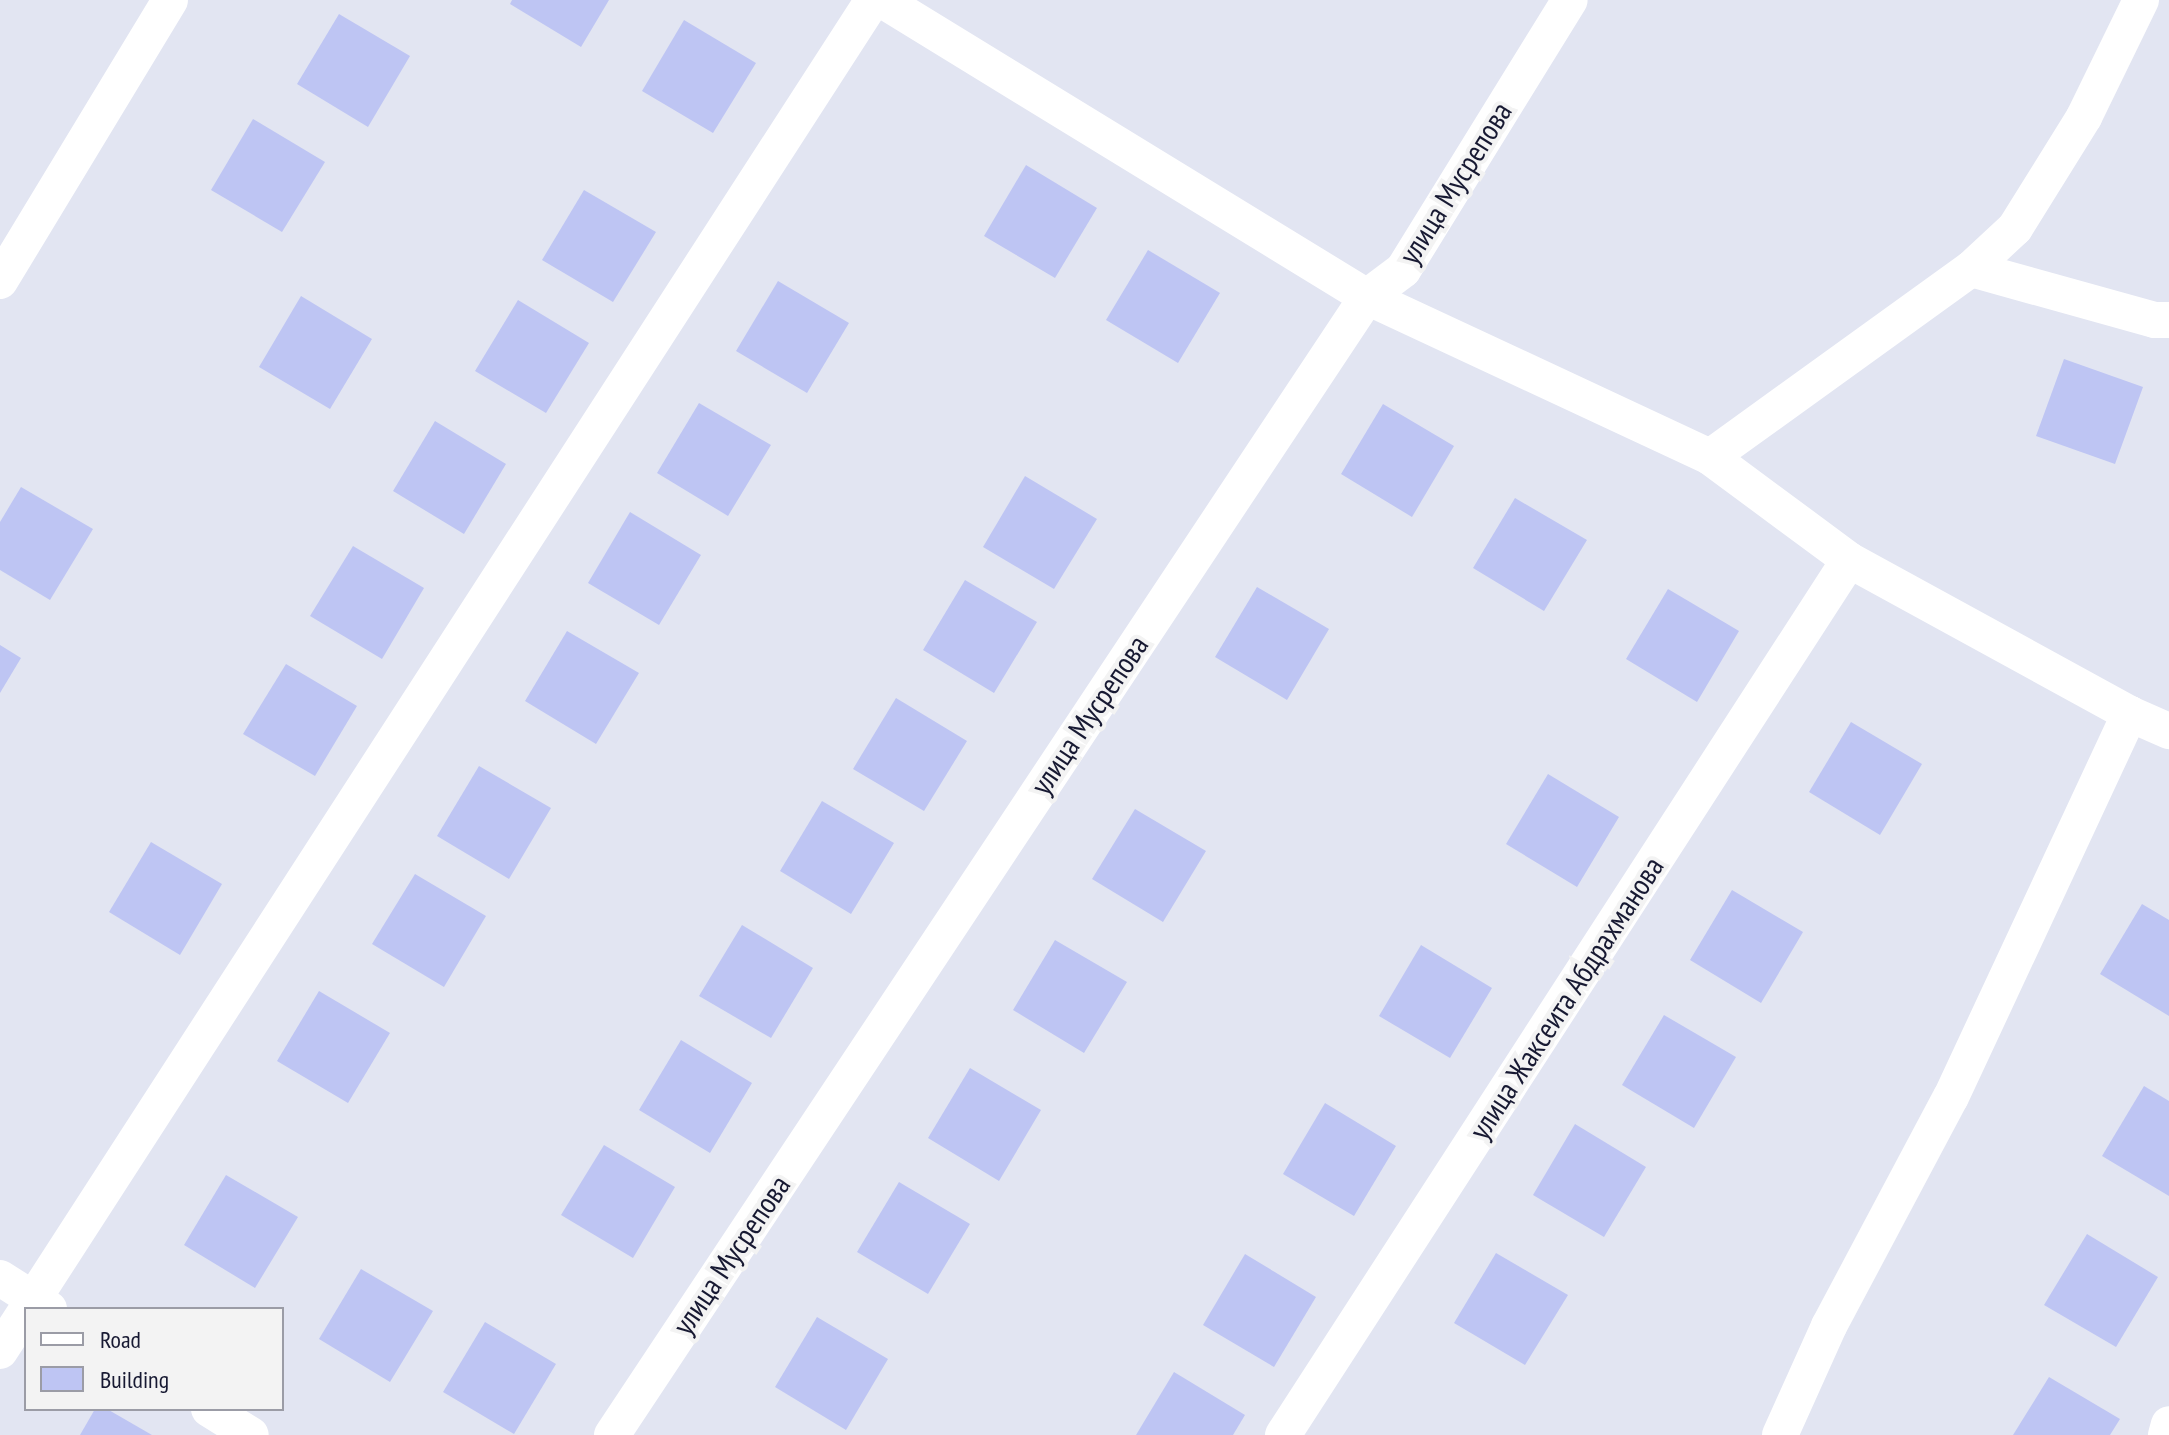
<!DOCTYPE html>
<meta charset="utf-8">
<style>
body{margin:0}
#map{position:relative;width:2169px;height:1435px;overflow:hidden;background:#e2e5f2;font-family:"PT Sans Narrow",sans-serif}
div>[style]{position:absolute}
.building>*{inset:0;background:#bec5f3}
.street>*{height:36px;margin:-18px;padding:0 18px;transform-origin:18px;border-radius:18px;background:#fff}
span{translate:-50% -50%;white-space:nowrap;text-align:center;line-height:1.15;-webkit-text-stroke:8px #f3f3f3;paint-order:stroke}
.street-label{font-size:30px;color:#171932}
.legend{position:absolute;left:24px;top:1307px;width:260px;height:104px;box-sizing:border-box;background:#f3f3f3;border:2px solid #9b9ca6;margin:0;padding:10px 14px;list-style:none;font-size:24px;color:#171932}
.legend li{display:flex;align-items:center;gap:16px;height:40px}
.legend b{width:40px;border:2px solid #9b9ca6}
</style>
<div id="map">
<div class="building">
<div style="clip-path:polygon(512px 0,609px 0,581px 47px,510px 4px)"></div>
<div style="clip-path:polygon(339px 14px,410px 56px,368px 127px,297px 84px)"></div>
<div style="clip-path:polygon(684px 20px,756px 63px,713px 133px,642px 91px)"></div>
<div style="clip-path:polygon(253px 119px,325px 162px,282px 232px,211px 190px)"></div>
<div style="clip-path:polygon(1026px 165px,1097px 208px,1055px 278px,984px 236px)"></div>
<div style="clip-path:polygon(584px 190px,656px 232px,613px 302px,542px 260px)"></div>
<div style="clip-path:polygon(1148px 250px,1220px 293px,1178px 363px,1106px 320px)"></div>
<div style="clip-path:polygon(778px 281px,849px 323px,807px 393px,736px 351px)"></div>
<div style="clip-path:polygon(301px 296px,372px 339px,330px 409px,259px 367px)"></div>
<div style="clip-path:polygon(518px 300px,589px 343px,546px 413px,475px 371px)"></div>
<div style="clip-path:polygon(2064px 359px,2143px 387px,2115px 464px,2036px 436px)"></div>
<div style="clip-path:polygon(699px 403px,771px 445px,728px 516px,657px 473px)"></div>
<div style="clip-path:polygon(1383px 404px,1454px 446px,1412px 517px,1341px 474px)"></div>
<div style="clip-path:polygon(435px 421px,506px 464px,464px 534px,393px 491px)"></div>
<div style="clip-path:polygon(1025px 476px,1097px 519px,1054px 589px,983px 547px)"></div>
<div style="clip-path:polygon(21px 487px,93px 529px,50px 600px,0 570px,0 522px)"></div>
<div style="clip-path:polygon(1515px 498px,1587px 540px,1544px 611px,1473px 568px)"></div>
<div style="clip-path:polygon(630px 512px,701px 555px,659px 625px,588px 583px)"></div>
<div style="clip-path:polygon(353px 546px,424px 588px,382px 659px,310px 616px)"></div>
<div style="clip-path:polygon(965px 580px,1037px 622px,994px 693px,923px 650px)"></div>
<div style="clip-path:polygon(1257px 587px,1329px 629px,1287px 700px,1215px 657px)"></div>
<div style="clip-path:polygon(1668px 589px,1739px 631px,1697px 702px,1626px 659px)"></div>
<div style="clip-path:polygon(567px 631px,639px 673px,596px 744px,525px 701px)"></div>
<div style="clip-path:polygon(0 645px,21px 658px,0 693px)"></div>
<div style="clip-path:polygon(286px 664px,357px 706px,315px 776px,243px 734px)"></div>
<div style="clip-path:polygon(896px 698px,967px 741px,924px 811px,853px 769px)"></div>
<div style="clip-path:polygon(1851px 722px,1922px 764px,1880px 835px,1809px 792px)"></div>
<div style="clip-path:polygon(479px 766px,551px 808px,509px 879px,437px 836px)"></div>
<div style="clip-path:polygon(1548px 774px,1619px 817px,1577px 887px,1506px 844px)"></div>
<div style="clip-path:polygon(822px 801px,894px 843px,851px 914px,780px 871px)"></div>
<div style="clip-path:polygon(1135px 809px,1206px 851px,1163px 922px,1092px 879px)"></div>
<div style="clip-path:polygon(151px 842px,222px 884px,180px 955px,109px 912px)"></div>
<div style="clip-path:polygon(415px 874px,486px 916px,444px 987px,372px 944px)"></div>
<div style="clip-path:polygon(1732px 890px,1803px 932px,1761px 1003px,1690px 960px)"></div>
<div style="clip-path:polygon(2142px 904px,2169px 920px,2169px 1016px,2100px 974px)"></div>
<div style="clip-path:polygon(742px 925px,813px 968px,771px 1038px,699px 996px)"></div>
<div style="clip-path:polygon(1055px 940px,1127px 982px,1084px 1053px,1013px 1010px)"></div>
<div style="clip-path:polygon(1421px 945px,1492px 988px,1450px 1058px,1379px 1016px)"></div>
<div style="clip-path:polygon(319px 991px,390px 1033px,348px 1103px,277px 1061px)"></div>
<div style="clip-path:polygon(1664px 1015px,1736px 1057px,1694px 1128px,1622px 1085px)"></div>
<div style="clip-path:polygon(681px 1040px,752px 1083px,710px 1153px,639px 1110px)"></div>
<div style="clip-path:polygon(970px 1068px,1041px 1110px,999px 1181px,928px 1138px)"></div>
<div style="clip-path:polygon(2144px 1086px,2169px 1101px,2169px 1196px,2102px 1156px)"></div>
<div style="clip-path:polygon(1325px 1103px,1396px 1146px,1354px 1216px,1283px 1174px)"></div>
<div style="clip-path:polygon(1575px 1124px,1646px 1167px,1604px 1237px,1533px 1195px)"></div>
<div style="clip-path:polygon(604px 1145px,675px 1187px,633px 1258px,561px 1215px)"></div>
<div style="clip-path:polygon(226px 1175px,298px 1217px,255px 1288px,184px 1245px)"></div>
<div style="clip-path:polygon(899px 1182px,970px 1224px,928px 1294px,857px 1252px)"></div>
<div style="clip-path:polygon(2087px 1234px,2158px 1277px,2116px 1347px,2044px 1305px)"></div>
<div style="clip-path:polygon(1496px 1253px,1568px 1295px,1525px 1365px,1454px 1323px)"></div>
<div style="clip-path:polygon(1245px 1254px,1316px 1297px,1274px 1367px,1203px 1325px)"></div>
<div style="clip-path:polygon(361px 1269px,433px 1311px,390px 1382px,319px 1339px)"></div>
<div style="clip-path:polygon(817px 1317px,888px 1359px,846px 1430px,775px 1387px)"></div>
<div style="clip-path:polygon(485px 1322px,556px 1364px,514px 1434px,443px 1392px)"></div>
<div style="clip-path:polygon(1174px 1372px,1245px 1415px,1233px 1435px,1136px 1435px)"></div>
<div style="clip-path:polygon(2049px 1377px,2120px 1419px,2110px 1435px,2013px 1435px)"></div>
<div style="clip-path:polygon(95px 1409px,107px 1409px,152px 1435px,80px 1435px)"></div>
</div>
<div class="street">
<div style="left:882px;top:0;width:569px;rotate:31.48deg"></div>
<div style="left:1367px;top:297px;width:378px;rotate:25deg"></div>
<div style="left:1710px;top:457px;width:173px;rotate:36.5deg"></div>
<div style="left:1849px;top:560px;width:320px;rotate:28.7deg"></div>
<div style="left:2130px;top:714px;width:43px;rotate:23.6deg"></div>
<div style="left:1971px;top:269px;width:191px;rotate:15.5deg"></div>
<div style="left:2155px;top:320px;width:14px"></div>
<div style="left:0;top:281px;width:328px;rotate:-58.8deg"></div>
<div style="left:1710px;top:457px;width:322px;rotate:-35.8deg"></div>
<div style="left:1971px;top:269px;width:60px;rotate:-43deg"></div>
<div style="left:2015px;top:228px;width:131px;rotate:-58.1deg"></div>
<div style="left:2084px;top:117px;width:130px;rotate:-64deg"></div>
<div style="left:0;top:1278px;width:58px;rotate:32.3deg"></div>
<div style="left:27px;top:1309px;width:1559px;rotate:-57.13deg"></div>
<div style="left:0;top:1351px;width:48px;rotate:-57deg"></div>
<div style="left:209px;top:1409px;width:49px;rotate:31.8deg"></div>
<div style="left:612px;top:1435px;width:1366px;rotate:-56.44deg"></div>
<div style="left:1367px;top:297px;width:45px;rotate:-36.9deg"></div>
<div style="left:1403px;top:270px;width:317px;rotate:-58.3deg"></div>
<div style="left:1283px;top:1435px;width:1042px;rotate:-57.1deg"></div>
<div style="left:1780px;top:1435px;width:120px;rotate:-65.8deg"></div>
<div style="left:1829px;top:1326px;width:259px;rotate:-62deg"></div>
<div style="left:1951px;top:1097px;width:423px;rotate:-65deg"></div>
<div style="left:2166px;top:1435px;width:11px;rotate:-75deg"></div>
</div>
<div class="street-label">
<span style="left:1455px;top:183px;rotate:-58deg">улица Мусрепова</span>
<span style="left:1089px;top:715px;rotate:-56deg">улица Мусрепова</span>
<span style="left:1566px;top:998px;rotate:-57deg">улица Жаксеита Абдрахманова</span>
<span style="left:731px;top:1255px;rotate:-56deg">улица Мусрепова</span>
</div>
<ul class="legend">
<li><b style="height:10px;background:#fff"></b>Road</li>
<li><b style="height:22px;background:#bec5f3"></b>Building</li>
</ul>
</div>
